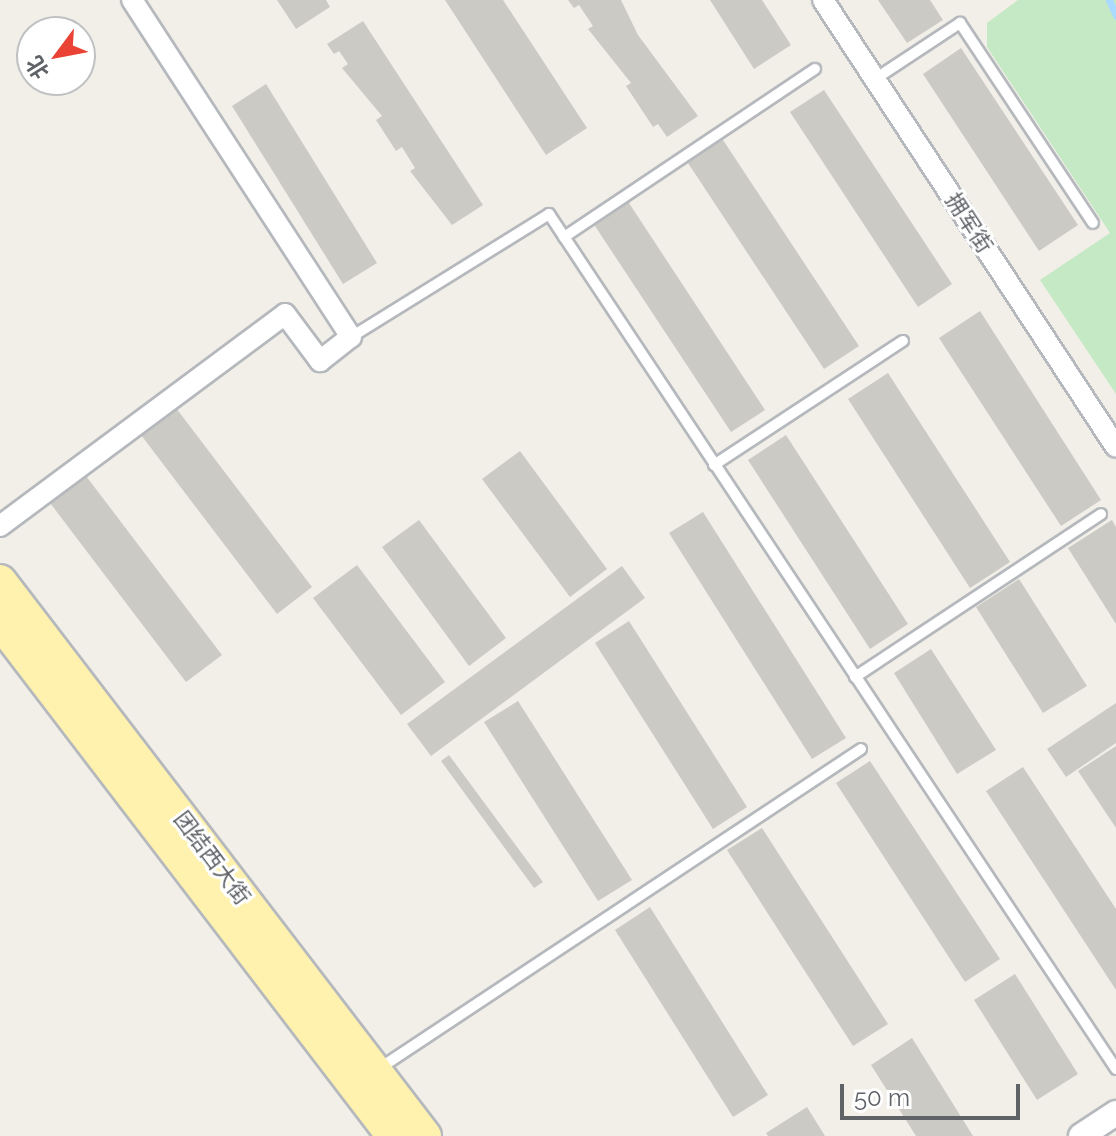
<!DOCTYPE html>
<meta charset="utf-8">
<style>
body{margin:0}
#map{position:relative;width:1116px;height:1136px;overflow:hidden;background:#f1efe8;font-family:Raleway,"Noto Sans SC",sans-serif}
div>[style]{position:absolute}
.green>*{inset:0;background:#c5e8c5}
.stream>*{height:7px;margin:-3.5px;padding:0 3.5px;transform-origin:3.5px;border-radius:3.5px;background:#aadaff}
.building>*{inset:0;background:#cccac5}
.roads{filter:drop-shadow(2px 0 #b5b8bc) drop-shadow(-2px 0 #b5b8bc) drop-shadow(0 2px #b5b8bc) drop-shadow(0 -2px #b5b8bc)}
.service>*{height:10px;margin:-5px;padding:0 5px;transform-origin:5px;border-radius:5px;background:#fff}
.minor>*{height:20px;margin:-10px;padding:0 10px;transform-origin:10px;border-radius:10px;background:#fff}
.tertiary>*{height:24px;margin:-12px;padding:0 12px;transform-origin:12px;border-radius:12px;background:#fff}
.primary>*{height:32px;margin:-16px;padding:0 16px;transform-origin:16px;border-radius:16px;background:#fff2af}
span{translate:-50% -50%;white-space:nowrap;text-align:center;line-height:1.15;-webkit-text-stroke:6px #fff;paint-order:stroke}
.street-label{font-size:22px;color:#5f6368}
.north{position:absolute;left:16px;top:16px;width:80px;height:80px;box-sizing:border-box;background:#fff;border:2px solid #bfc1c3;border-radius:50%;rotate:238deg;font-size:22px;font-weight:700;line-height:32px;text-align:center;color:#5f6368}
.north::after{content:'';display:block;margin:auto;width:28px;height:36px;background:#ea4335;clip-path:polygon(50% 0,100% 100%,50% 72%,0 100%)}
.scale{position:absolute;left:840px;top:1084px;width:180px;height:36px;box-sizing:border-box;border:4px solid #5f6368;border-top:0;padding-left:10px;font-size:24px;line-height:28px;white-space:nowrap;color:#5f6368;-webkit-text-stroke:6px #fff;paint-order:stroke}
</style>
<div id="map">
<div class="green">
<div style="clip-path:polygon(1018px 0,1116px 0,1116px 394px,1040px 280px,1110px 233px,987px 47px,987px 23px)"></div>
</div>
<div class="stream">
<div style="left:1109px;top:0;width:17px;rotate:65deg"></div>
</div>
<div class="building">
<div style="clip-path:polygon(277px 0,326px 0,330px 7px,296px 29px)"></div>
<div style="clip-path:polygon(445px 0,503px 0,587px 128px,546px 155px)"></div>
<div style="clip-path:polygon(568px 0,621px 0,638px 35px,698px 116px,667px 137px,658px 124px,653px 127px,626px 86px,631px 83px,588px 29px,593px 26px,579px 5px,574px 8px)"></div>
<div style="clip-path:polygon(710px 0,762px 0,791px 45px,754px 69px)"></div>
<div style="clip-path:polygon(878px 0,930px 0,943px 20px,907px 43px)"></div>
<div style="clip-path:polygon(363px 21px,483px 205px,452px 225px,410px 171px,415px 168px,402px 147px,396px 151px,376px 120px,382px 116px,342px 68px,348px 64px,339px 51px,334px 54px,327px 44px)"></div>
<div style="clip-path:polygon(961px 48px,1078px 225px,1039px 251px,923px 74px)"></div>
<div style="clip-path:polygon(266px 84px,377px 263px,343px 284px,232px 106px)"></div>
<div style="clip-path:polygon(824px 90px,952px 284px,918px 307px,790px 112px)"></div>
<div style="clip-path:polygon(721px 137px,859px 346px,824px 369px,686px 160px)"></div>
<div style="clip-path:polygon(627px 200px,765px 410px,731px 432px,593px 223px)"></div>
<div style="clip-path:polygon(980px 311px,1101px 500px,1061px 526px,939px 338px)"></div>
<div style="clip-path:polygon(888px 373px,1010px 562px,970px 588px,848px 399px)"></div>
<div style="clip-path:polygon(173px 404px,312px 587px,277px 614px,138px 431px)"></div>
<div style="clip-path:polygon(786px 435px,908px 624px,870px 649px,748px 460px)"></div>
<div style="clip-path:polygon(520px 451px,607px 569px,570px 597px,482px 479px)"></div>
<div style="clip-path:polygon(83px 472px,222px 655px,186px 682px,47px 499px)"></div>
<div style="clip-path:polygon(703px 512px,846px 738px,812px 759px,669px 533px)"></div>
<div style="clip-path:polygon(419px 520px,506px 638px,469px 666px,382px 547px)"></div>
<div style="clip-path:polygon(1112px 520px,1116px 527px,1116px 624px,1068px 548px)"></div>
<div style="clip-path:polygon(357px 565px,445px 682px,401px 715px,313px 598px)"></div>
<div style="clip-path:polygon(622px 566px,645px 598px,431px 756px,407px 724px)"></div>
<div style="clip-path:polygon(1019px 579px,1087px 686px,1043px 713px,976px 607px)"></div>
<div style="clip-path:polygon(629px 621px,747px 807px,713px 829px,595px 643px)"></div>
<div style="clip-path:polygon(931px 649px,996px 750px,957px 774px,894px 673px)"></div>
<div style="clip-path:polygon(518px 701px,632px 880px,598px 901px,484px 722px)"></div>
<div style="clip-path:polygon(1116px 703px,1116px 743px,1066px 777px,1047px 749px)"></div>
<div style="clip-path:polygon(1116px 746px,1116px 828px,1078px 771px)"></div>
<div style="clip-path:polygon(449px 755px,543px 882px,534px 888px,441px 761px)"></div>
<div style="clip-path:polygon(870px 761px,1000px 959px,965px 982px,836px 783px)"></div>
<div style="clip-path:polygon(1023px 767px,1116px 909px,1116px 990px,986px 791px)"></div>
<div style="clip-path:polygon(762px 828px,888px 1024px,853px 1046px,727px 850px)"></div>
<div style="clip-path:polygon(650px 907px,768px 1095px,733px 1117px,615px 930px)"></div>
<div style="clip-path:polygon(1015px 974px,1078px 1074px,1037px 1100px,974px 1000px)"></div>
<div style="clip-path:polygon(912px 1038px,973px 1136px,916px 1136px,871px 1065px)"></div>
<div style="clip-path:polygon(807px 1107px,825px 1136px,768px 1136px,766px 1133px)"></div>
</div>
<div class="roads">
<div class="service">
<div style="left:875px;top:79px;width:102px;rotate:-33.4deg"></div>
<div style="left:960px;top:23px;width:240px;rotate:56.4deg"></div>
<div style="left:564px;top:237px;width:302px;rotate:-33.8deg"></div>
<div style="left:351px;top:337px;width:233px;rotate:-31.8deg"></div>
<div style="left:549px;top:214px;width:1026px;rotate:56.45deg"></div>
<div style="left:714px;top:465px;width:226px;rotate:-33.3deg"></div>
<div style="left:855px;top:677px;width:295px;rotate:-33.5deg"></div>
<div style="left:380px;top:1068px;width:577px;rotate:-33.55deg"></div>
</div>
<div class="minor">
<div style="left:823px;top:0;width:534px;rotate:56.76deg"></div>
<div style="left:0;top:526px;width:355px;rotate:-36.6deg"></div>
<div style="left:285px;top:314px;width:59px;rotate:53.3deg"></div>
<div style="left:320px;top:361px;width:39px;rotate:-38deg"></div>
<div style="left:351px;top:337px;width:402px;rotate:-123deg"></div>
</div>
<div class="tertiary">
<div style="left:1081px;top:1136px;width:42px;rotate:-33.3deg"></div>
</div>
<div class="primary">
<div style="left:0;top:581px;width:699px;rotate:52.56deg"></div>
<div style="left:0;top:622px;width:647px;rotate:52.6deg"></div>
</div>
</div>
<div class="street-label">
<span style="left:969px;top:223px;rotate:57deg">拥军街</span>
<span style="left:212px;top:858px;rotate:53deg">团结西大街</span>
</div>
<div class="north">北</div>
<div class="scale">50 m</div>
</div>
